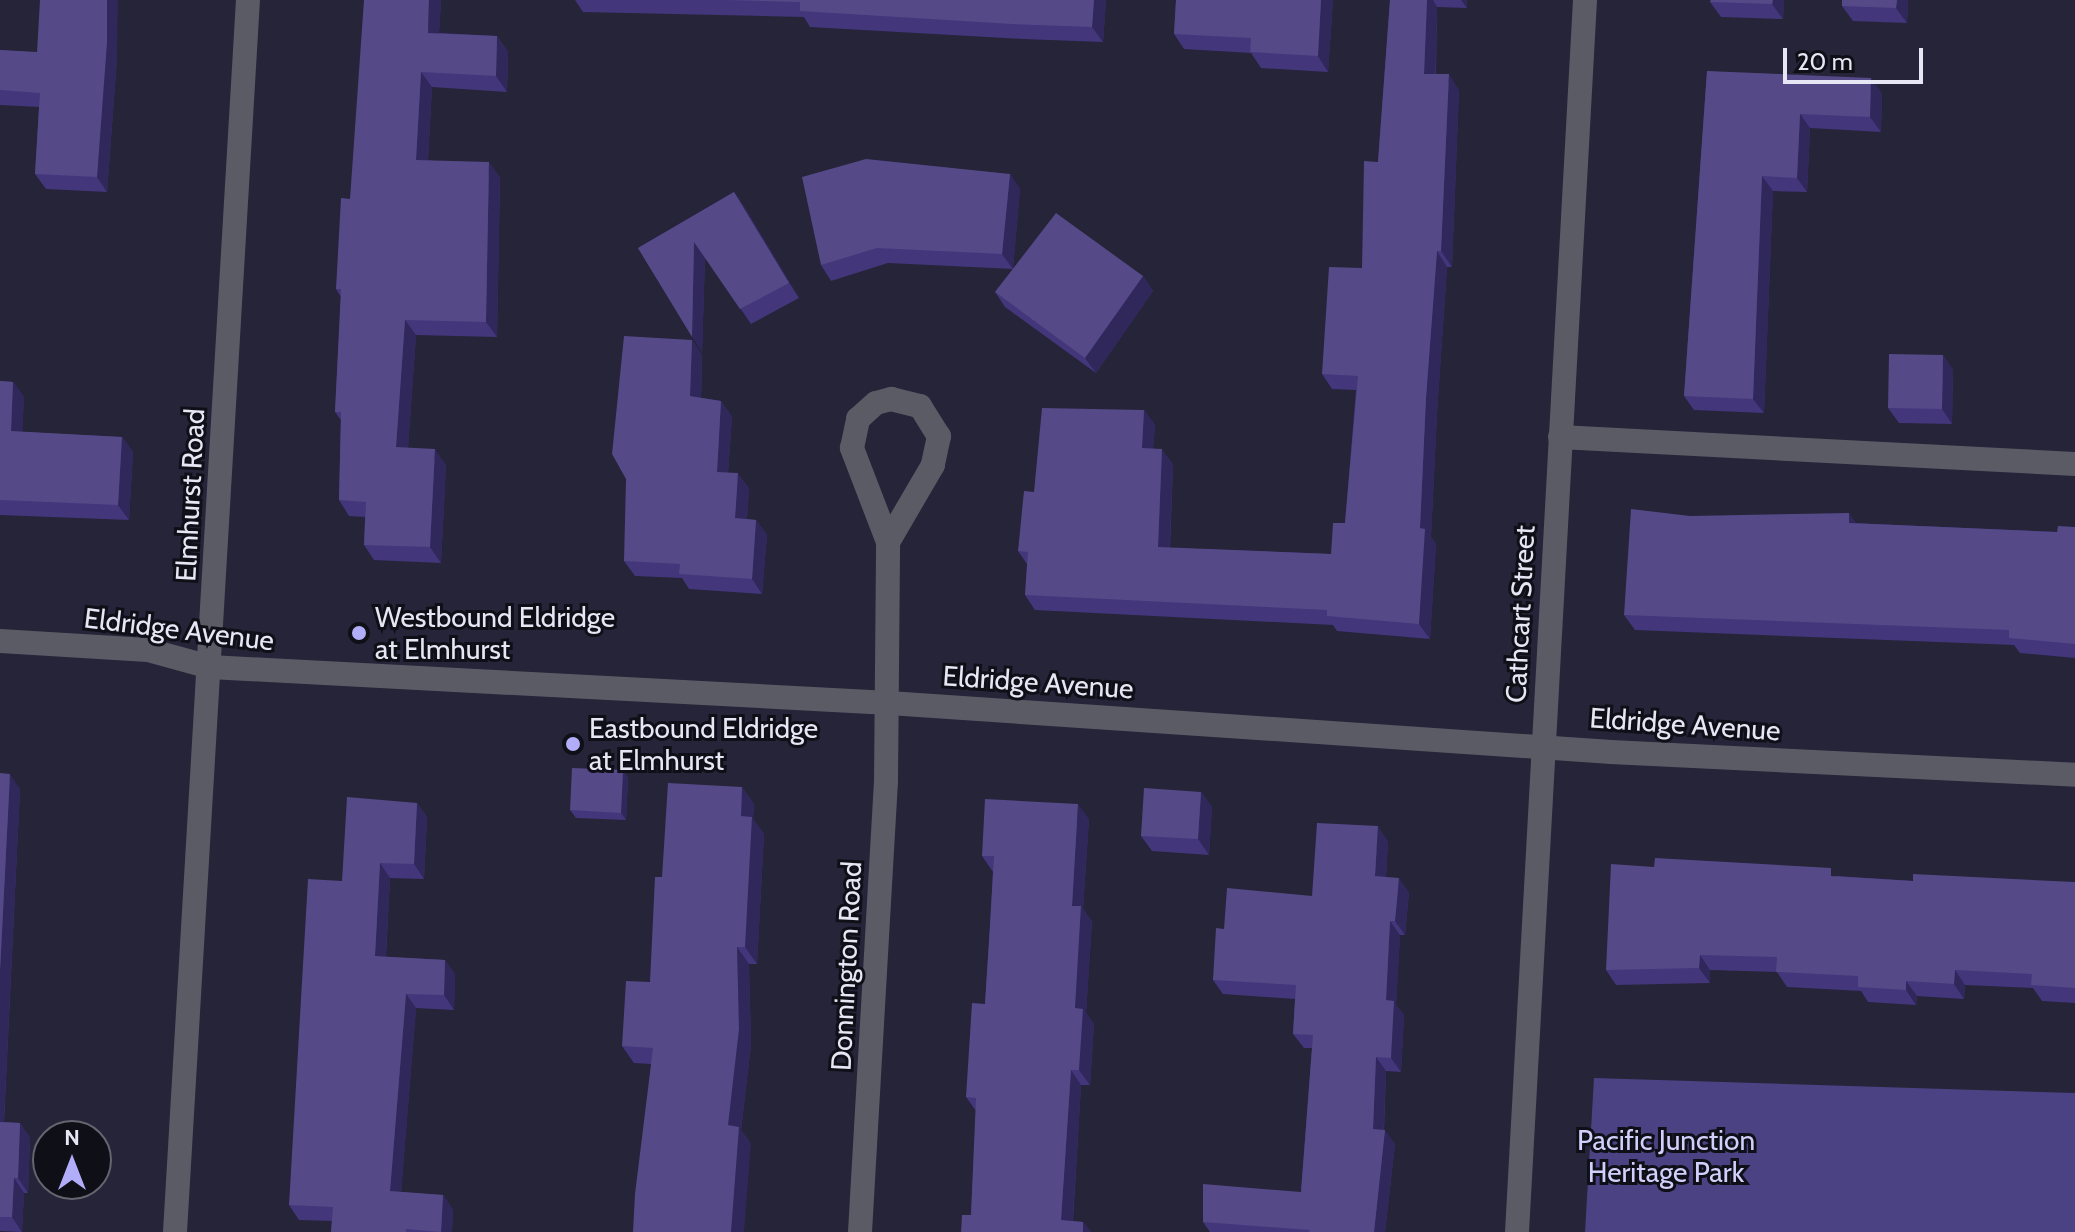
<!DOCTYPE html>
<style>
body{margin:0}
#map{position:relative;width:2075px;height:1232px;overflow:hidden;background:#252438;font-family:Cabin,sans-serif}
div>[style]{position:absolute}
.green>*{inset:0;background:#4a4282}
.minor>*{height:24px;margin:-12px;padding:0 12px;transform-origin:12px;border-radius:12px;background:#5b5b66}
.wall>*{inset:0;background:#43367b}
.shaded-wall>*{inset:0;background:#30275b}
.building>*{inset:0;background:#554988}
.dots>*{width:22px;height:22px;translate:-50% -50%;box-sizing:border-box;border:4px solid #0f0f18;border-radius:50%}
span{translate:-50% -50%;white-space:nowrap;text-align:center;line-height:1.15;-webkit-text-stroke:6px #0f0f18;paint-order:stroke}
.street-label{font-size:28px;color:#e6e6f4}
.poi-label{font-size:28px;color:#e6e6f4}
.left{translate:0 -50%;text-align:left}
.park-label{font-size:28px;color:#d1cffb}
.north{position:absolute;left:32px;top:1120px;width:80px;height:80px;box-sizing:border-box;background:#0f0f18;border:2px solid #656570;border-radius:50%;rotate:0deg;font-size:22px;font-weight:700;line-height:32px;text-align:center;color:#e6e6f4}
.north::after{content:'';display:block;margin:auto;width:28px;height:36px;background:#b2adf9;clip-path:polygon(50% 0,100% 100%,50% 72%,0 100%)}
.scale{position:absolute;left:1783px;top:48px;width:140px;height:36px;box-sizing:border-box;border:4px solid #e6e6f4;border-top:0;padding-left:10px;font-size:24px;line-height:28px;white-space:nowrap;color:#e6e6f4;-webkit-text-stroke:6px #0f0f18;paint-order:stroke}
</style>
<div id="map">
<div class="green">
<div style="clip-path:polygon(1594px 1078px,2075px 1093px,2075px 1232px,1585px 1232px)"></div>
</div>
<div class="minor">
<div style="left:891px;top:399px;width:30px;rotate:14deg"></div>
<div style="left:920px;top:406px;width:36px;rotate:58deg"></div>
<div style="left:939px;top:436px;width:30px;rotate:102deg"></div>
<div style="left:933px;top:465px;width:89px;rotate:120.3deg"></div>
<div style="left:888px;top:542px;width:101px;rotate:-111deg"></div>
<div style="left:852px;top:448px;width:30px;rotate:-78deg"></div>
<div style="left:858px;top:419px;width:24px;rotate:-42deg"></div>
<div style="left:876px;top:403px;width:16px;rotate:-15deg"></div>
<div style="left:1560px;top:437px;width:516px;rotate:3deg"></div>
<div style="left:0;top:641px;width:148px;rotate:3.5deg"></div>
<div style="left:148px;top:650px;width:64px;rotate:15.3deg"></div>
<div style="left:210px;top:667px;width:680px;rotate:3.03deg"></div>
<div style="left:889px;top:703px;width:724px;rotate:3.88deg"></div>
<div style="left:1611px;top:752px;width:465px;rotate:2.8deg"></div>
<div style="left:175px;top:1232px;width:1234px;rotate:-86.61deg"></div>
<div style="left:860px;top:1232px;width:451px;rotate:-86.7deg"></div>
<div style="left:886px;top:782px;width:240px;rotate:-89.5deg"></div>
<div style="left:1517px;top:1232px;width:1234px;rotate:-86.84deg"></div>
</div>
<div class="wall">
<div style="clip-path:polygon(441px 0,439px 33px,497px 36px,508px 52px,507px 92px,432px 87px,428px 160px,500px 177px,497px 337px,416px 335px,408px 448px,446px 465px,441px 563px,374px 560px,364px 545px,365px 517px,349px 516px,339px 500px,341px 420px,335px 412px,341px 297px,336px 289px,350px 199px)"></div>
<div style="clip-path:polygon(575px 0,1106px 0,1103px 42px,1023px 39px,810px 27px,804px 17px,583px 12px)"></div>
<div style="clip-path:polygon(1176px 0,1333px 0,1328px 72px,1261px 68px,1251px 53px,1184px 49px,1174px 34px)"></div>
<div style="clip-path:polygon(1390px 0,1467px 0,1467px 8px,1437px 7px,1436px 74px,1459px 90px,1452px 267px,1447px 267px,1437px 413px,1431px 537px,1436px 544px,1430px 639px,1337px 631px,1333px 625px,1035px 610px,1025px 595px,1027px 564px,1018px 551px,1034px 492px,1144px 410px,1155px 425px,1153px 448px,1173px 464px,1170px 548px,1331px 554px,1345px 523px,1356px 390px,1332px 389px,1322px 374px,1362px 268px,1378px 162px)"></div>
<div style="clip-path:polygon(1711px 0,1784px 0,1783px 19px,1721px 17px,1710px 2px)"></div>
<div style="clip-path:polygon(1908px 0,1907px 23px,1853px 21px,1842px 6px)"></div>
<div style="clip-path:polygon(0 50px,117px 58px,107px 192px,46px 189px,35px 174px,39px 107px,0 105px)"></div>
<div style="clip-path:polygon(1707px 71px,1882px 93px,1881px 132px,1810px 128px,1807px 192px,1773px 191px,1764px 413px,1694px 410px,1684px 396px)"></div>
<div style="clip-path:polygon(1010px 174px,1020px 189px,1013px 268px,1143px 276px,1153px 291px,1096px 373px,1005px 307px,995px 292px,1013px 269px,888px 263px,831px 281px,821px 265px)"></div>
<div style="clip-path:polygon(734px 192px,745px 208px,799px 298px,751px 324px,705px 257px,702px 352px,638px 248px)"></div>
<div style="clip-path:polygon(692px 340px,702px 355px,701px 398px,721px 401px,732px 417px,728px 473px,749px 488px,747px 519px,756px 520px,767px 535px,762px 594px,689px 589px,682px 578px,635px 576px,624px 561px)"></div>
<div style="clip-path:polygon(1943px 355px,1953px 370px,1952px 424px,1899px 423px,1888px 408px)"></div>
<div style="clip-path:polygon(0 381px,13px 382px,24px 397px,22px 432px,122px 437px,133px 452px,129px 520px,0 515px)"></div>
<div style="clip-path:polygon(1690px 516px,2057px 532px,2075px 527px,2075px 658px,2020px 653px,2014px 645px,1635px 630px,1624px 615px)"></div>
<div style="clip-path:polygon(623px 770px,628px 778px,626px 820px,576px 818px,570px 810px)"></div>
<div style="clip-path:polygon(0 773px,20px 789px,4px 1122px,20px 1123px,30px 1138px,28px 1193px,24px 1193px,22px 1232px,0 1231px)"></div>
<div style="clip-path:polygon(742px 787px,754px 804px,753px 819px,764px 834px,757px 964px,749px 964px,751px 1045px,741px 1130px,751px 1144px,651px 1064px,634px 1063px,622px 1046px,650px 982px,662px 877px)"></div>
<div style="clip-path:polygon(1201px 792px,1212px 807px,1209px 855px,1152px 851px,1141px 836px)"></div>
<div style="clip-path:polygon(417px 803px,427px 817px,424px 879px,390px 878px,386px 957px,445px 960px,455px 974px,454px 1010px,416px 1008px,401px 1192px,443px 1195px,453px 1210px,452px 1232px,331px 1232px,332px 1221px,299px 1220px,289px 1205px,342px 881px)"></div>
<div style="clip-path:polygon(1089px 819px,1083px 909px,1092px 921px,1086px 1013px,1094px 1024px,1090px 1085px,1081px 1085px,1073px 1221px,1083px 1222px,1091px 1232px,961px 1232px,971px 1215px,976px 1111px,966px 1097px,985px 1004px,990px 926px,993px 872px,982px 856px)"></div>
<div style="clip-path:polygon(1388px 841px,1386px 877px,1409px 892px,1405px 935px,1400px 935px,1396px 1005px,1404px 1015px,1401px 1072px,1386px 1071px,1384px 1130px,1395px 1144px,1385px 1232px,1210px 1232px,1203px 1222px,1301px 1192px,1312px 1048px,1304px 1048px,1293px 1034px,1295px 999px,1223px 994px,1213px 980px,1224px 929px,1312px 896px)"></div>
<div style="clip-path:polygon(1837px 876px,1913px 881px,2075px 882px,2075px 1003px,2042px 1001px,2033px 988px,1965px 985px,1964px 999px,1917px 996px,1916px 1005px,1868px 1002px,1861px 991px,1787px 987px,1777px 972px,1710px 970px,1710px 983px,1616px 985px,1606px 970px)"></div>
</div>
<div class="shaded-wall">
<div style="clip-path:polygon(107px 0,118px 0,117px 58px,107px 192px,97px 177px)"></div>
<div style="clip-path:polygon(429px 0,441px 0,438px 48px,428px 33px)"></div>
<div style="clip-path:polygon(1094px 0,1106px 0,1103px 42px,1092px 27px)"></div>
<div style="clip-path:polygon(1321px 0,1333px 0,1328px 72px,1318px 56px)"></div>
<div style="clip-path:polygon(1427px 0,1433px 0,1437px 7px,1435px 90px,1424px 74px)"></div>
<div style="clip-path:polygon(1461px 0,1467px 0,1467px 8px)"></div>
<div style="clip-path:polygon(1773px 0,1784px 0,1783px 19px,1772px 4px)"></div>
<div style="clip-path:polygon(1897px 0,1908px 0,1907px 23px,1896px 8px)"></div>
<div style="clip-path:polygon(497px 36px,508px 52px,507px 92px,496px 76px)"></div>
<div style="clip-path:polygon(421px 72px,432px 87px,427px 175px,416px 160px)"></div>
<div style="clip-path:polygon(1449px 74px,1459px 90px,1452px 267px,1441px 251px)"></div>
<div style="clip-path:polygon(1871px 78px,1882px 93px,1881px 132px,1870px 117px)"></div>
<div style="clip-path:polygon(1800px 114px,1810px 128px,1807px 192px,1797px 178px)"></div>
<div style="clip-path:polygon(489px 162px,500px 177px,497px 337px,486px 322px)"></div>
<div style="clip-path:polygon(1010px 174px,1020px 189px,1013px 269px,1002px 254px)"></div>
<div style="clip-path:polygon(1762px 176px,1773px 191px,1764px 413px,1753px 399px)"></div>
<div style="clip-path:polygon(734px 192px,745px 208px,799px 298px,789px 283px)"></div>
<div style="clip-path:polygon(694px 242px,705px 257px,702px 352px,692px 337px)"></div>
<div style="clip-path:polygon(1437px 251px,1447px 267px,1437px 413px,1431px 537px,1436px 544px,1430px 639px,1419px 624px,1420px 528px,1426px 398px)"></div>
<div style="clip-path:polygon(1143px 276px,1153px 291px,1096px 373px,1085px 358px)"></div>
<div style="clip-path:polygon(405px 320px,416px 335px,407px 462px,396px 447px)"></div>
<div style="clip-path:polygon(692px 340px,702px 355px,701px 411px,690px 396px)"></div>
<div style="clip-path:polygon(1943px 355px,1953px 370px,1952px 424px,1942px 409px)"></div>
<div style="clip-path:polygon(13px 382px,24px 397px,22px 447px,11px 431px)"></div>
<div style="clip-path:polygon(721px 401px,732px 417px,727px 488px,717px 472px)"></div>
<div style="clip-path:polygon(1144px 410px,1155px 425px,1152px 463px,1142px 448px)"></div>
<div style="clip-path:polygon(122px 437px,133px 452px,129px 520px,118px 505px)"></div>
<div style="clip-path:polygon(435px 449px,446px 465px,441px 563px,430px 547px)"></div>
<div style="clip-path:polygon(1162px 449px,1173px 464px,1169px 562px,1158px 547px)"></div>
<div style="clip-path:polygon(738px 473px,749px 488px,746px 533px,735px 518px)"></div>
<div style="clip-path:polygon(1849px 513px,1860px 528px,1849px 523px)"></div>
<div style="clip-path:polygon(756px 520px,767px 535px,762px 594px,752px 579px)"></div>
<div style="clip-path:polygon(623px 770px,628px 778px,626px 820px,621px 813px)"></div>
<div style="clip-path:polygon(10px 774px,20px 789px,3px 1137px,0 1132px,0 971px)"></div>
<div style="clip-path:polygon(742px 787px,754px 804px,753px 819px,764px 834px,757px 964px,745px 947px,741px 816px)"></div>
<div style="clip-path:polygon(1201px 792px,1212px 807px,1209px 855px,1198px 839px)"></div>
<div style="clip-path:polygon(417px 803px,427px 817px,424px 879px,414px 864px)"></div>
<div style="clip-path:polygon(1078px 804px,1089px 819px,1083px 909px,1092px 921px,1086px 1013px,1094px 1024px,1090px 1085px,1079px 1070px,1075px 1008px,1072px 906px)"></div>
<div style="clip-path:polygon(1378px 826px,1388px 841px,1385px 890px,1375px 876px)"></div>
<div style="clip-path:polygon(380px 863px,390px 878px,385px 971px,375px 956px)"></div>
<div style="clip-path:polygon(1399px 878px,1409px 892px,1405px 935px,1395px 921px)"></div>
<div style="clip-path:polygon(1390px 921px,1400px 935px,1396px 1005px,1404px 1015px,1401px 1072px,1391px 1058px,1386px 1000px)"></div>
<div style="clip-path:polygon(737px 947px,749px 964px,751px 1045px,741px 1130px,751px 1144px,744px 1232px,731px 1232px,728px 1125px)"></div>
<div style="clip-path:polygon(1700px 955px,1710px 970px,1710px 983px,1699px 968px)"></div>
<div style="clip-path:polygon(445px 960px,455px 974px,454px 1010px,444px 995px)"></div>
<div style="clip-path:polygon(1955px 970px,1965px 985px,1964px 999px,1954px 984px)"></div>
<div style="clip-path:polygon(1906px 981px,1917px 996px,1916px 1005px,1906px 990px)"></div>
<div style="clip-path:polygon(406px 994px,416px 1008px,400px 1206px,390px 1191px)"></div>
<div style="clip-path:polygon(1376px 1057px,1386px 1071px,1383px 1144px,1373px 1129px)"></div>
<div style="clip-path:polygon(1071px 1070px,1081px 1085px,1072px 1232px,1061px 1220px)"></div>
<div style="clip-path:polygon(20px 1123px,30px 1138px,28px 1193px,18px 1178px)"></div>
<div style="clip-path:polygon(1385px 1130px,1395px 1144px,1385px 1232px,1374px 1232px)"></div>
<div style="clip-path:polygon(14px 1178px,24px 1193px,22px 1232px,12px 1217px)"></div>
<div style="clip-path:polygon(443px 1195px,453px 1210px,452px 1232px,441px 1232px)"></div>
<div style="clip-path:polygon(1083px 1222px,1091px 1232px,1083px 1232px)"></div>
</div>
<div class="building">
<div style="clip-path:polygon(40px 0,107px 0,107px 43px,97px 177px,35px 174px,40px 93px,0 90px,0 50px,37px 52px)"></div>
<div style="clip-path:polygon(364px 0,429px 0,428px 33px,497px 36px,496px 76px,421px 72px,416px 160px,489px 162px,486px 322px,405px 320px,396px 447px,435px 449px,430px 547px,364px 545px,366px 502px,339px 500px,341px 412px,335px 412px,341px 289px,336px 289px,341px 198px,350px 199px)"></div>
<div style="clip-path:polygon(723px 0,1094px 0,1092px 27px,1012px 24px,800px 11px,800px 2px)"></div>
<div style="clip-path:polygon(1176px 0,1321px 0,1318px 56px,1250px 52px,1251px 38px,1174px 34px)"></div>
<div style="clip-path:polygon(1390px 0,1427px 0,1424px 74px,1449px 74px,1441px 251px,1437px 251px,1426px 398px,1420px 528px,1425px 529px,1419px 624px,1327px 616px,1327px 610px,1025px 595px,1028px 552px,1018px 551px,1024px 491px,1034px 492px,1042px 408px,1144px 410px,1142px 448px,1162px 449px,1158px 547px,1331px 554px,1333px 523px,1345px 523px,1358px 376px,1322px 374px,1329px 267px,1362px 268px,1364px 161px,1378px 162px)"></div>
<div style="clip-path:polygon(1711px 0,1773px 0,1772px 4px,1710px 2px)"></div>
<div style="clip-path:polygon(1842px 0,1897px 0,1896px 8px,1842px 6px)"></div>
<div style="clip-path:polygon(1707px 71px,1871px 78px,1870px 117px,1800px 114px,1797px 178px,1762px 176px,1753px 399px,1684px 396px)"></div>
<div style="clip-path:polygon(866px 159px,1010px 174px,1002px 254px,877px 248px,821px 265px,802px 177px)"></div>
<div style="clip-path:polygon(734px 192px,789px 283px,740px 309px,694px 242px,692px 337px,638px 248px)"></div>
<div style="clip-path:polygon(1056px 213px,1143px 276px,1085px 358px,995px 292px)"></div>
<div style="clip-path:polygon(624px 336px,692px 340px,690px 396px,721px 401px,717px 472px,738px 473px,735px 518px,756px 520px,752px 579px,679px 574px,680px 564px,624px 561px,626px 479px,612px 454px)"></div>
<div style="clip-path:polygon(1889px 354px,1943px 355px,1942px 409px,1888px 408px)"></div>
<div style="clip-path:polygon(0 381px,13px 382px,11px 431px,122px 437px,118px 505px,0 500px)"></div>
<div style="clip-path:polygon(1631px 509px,1690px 516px,1849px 513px,1849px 523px,2057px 532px,2058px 526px,2075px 527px,2075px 644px,2009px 638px,2009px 630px,1624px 615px)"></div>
<div style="clip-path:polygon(572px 768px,623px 770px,621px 813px,570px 810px)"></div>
<div style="clip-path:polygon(0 773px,10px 774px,0 971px)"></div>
<div style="clip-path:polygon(668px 783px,742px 787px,741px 816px,752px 817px,745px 947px,737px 947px,739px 1029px,728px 1125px,739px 1127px,731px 1232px,633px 1232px,635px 1194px,653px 1048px,622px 1046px,626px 981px,650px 982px,655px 877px,662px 877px)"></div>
<div style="clip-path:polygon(1144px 788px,1201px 792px,1198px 839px,1141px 836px)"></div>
<div style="clip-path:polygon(347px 797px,417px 803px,414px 864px,380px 863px,375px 956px,445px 960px,444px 995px,406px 994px,390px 1191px,443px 1195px,441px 1232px,406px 1229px,406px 1232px,331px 1232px,333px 1207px,289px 1205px,308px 879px,342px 881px)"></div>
<div style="clip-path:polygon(985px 799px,1078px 804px,1072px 906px,1081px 906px,1075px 1008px,1083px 1009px,1079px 1070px,1071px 1070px,1061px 1220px,1083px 1222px,1083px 1232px,961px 1232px,962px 1215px,971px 1215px,976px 1098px,966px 1097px,972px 1003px,985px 1004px,990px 926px,994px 856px,982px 856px)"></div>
<div style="clip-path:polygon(1317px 823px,1378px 826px,1375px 876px,1399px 878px,1395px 921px,1390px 921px,1386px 1000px,1394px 1001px,1391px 1058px,1376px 1057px,1373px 1129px,1385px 1130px,1374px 1232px,1309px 1232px,1310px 1230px,1203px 1222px,1203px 1184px,1301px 1192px,1313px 1035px,1293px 1034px,1296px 985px,1213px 980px,1216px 928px,1224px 929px,1227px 888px,1312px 896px)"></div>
<div style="clip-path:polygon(1655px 858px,1831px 868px,1831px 876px,1913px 881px,1913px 874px,2075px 882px,2075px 988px,2031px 985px,2032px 974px,1955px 970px,1954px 984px,1906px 981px,1906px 990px,1858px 987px,1858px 976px,1776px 972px,1777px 957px,1700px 955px,1699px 968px,1606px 970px,1611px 864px,1654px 867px)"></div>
<div style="clip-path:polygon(0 1122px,20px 1123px,18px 1178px,14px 1178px,12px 1217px,0 1217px)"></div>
</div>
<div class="dots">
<div style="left:359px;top:633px;background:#b2adf9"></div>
<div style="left:573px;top:744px;background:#b2adf9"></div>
</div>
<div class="street-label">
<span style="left:190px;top:495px;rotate:-87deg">Elmhurst Road</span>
<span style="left:1520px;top:614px;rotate:-87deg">Cathcart Street</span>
<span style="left:179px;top:629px;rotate:7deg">Eldridge Avenue</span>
<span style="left:1038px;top:682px;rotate:4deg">Eldridge Avenue</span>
<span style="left:1685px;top:724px;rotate:4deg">Eldridge Avenue</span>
<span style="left:846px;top:966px;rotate:-87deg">Donnington Road</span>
</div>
<div class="poi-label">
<span class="left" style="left:375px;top:633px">Westbound Eldridge<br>at Elmhurst</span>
<span class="left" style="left:589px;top:744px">Eastbound Eldridge<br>at Elmhurst</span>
</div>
<div class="park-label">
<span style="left:1666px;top:1156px">Pacific Junction<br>Heritage Park</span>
</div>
<div class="north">N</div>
<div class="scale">20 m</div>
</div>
